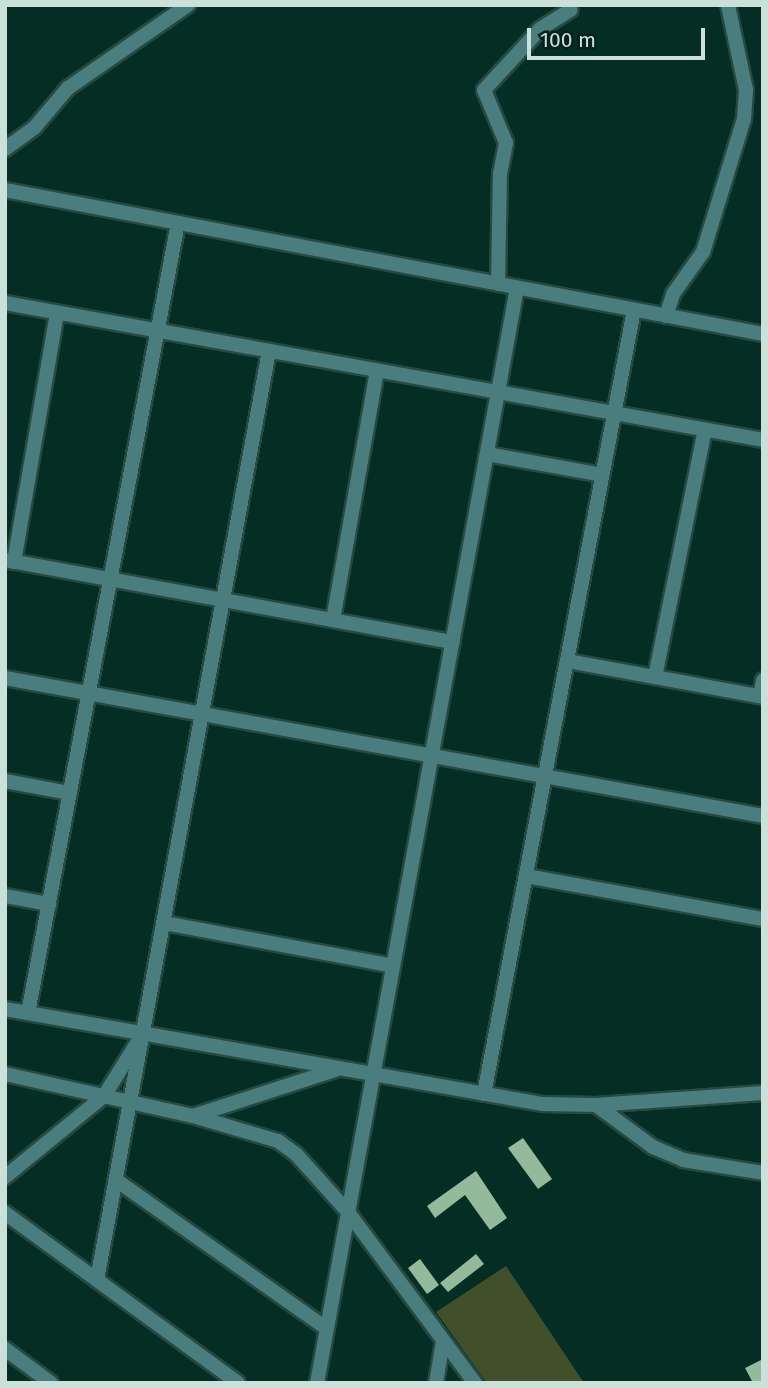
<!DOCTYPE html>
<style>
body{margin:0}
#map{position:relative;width:768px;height:1388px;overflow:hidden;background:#042d24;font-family:"Fira Sans",sans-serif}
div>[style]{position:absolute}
.forest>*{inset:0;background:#41502b}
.building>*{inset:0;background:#93bb9b}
.roads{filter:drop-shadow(2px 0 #244a41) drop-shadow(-2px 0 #244a41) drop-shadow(0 2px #244a41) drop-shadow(0 -2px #244a41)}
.street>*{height:14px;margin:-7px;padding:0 7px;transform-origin:7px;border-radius:7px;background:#4a7d7d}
span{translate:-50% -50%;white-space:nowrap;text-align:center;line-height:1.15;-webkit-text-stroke:7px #04221b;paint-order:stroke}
.frame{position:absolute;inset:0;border:7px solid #cbe0d9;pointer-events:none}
.scale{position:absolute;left:527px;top:28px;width:178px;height:32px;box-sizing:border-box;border:4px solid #cbe0d9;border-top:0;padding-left:9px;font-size:21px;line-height:24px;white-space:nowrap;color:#cbe0d9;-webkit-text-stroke:5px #04221b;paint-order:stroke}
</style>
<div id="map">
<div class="forest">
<div style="clip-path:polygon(506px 1266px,584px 1383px,487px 1383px,436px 1312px)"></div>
</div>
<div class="building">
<div style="clip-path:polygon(523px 1138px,552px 1179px,538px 1189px,508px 1148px)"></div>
<div style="clip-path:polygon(476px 1171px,507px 1218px,490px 1230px,465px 1195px,435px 1218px,427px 1206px)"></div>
<div style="clip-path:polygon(476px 1254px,484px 1264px,448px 1292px,440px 1283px)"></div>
<div style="clip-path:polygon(420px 1259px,439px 1285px,427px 1294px,408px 1268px)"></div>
<div style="clip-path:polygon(763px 1359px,763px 1381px,753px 1383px,745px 1368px)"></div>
</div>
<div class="roads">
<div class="street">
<div style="left:5px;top:149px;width:37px;rotate:-36deg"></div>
<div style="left:35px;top:127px;width:51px;rotate:-49.8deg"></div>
<div style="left:68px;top:88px;width:146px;rotate:-34.7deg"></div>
<div style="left:5px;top:190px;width:772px;rotate:10.76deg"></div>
<div style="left:498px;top:284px;width:110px;rotate:-89deg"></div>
<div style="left:500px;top:174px;width:32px;rotate:-79deg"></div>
<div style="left:506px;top:143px;width:57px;rotate:-112.5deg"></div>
<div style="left:484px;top:90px;width:83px;rotate:-47.4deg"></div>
<div style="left:540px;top:29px;width:36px;rotate:-32deg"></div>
<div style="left:570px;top:10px;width:5px;rotate:-90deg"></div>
<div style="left:5px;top:303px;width:770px;rotate:10.24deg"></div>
<div style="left:666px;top:316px;width:23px;rotate:-72deg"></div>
<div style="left:673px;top:294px;width:52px;rotate:-54.5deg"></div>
<div style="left:703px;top:252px;width:139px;rotate:-72.9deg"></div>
<div style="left:744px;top:119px;width:29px;rotate:-86deg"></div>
<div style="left:746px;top:90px;width:87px;rotate:-102deg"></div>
<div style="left:487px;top:454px;width:117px;rotate:10.3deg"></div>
<div style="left:5px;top:560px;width:455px;rotate:10.4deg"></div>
<div style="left:14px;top:562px;width:253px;rotate:-80.2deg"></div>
<div style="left:333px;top:620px;width:253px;rotate:-80deg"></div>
<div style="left:567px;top:661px;width:199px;rotate:10.4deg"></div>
<div style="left:655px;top:677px;width:252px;rotate:-78.6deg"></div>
<div style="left:5px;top:678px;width:770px;rotate:10.32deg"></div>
<div style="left:760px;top:696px;width:16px;rotate:-79deg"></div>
<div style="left:5px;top:781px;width:66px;rotate:10.5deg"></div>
<div style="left:526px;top:876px;width:241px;rotate:10.3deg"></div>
<div style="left:5px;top:896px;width:45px;rotate:10.3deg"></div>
<div style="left:164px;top:923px;width:233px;rotate:10.6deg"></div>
<div style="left:5px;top:1009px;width:545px;rotate:10.03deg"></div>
<div style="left:542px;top:1104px;width:54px;rotate:1.1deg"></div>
<div style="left:596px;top:1105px;width:167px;rotate:-4.1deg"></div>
<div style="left:28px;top:1013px;width:804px;rotate:-79.25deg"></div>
<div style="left:5px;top:1074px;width:193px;rotate:12.6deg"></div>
<div style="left:193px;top:1116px;width:89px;rotate:16.4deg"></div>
<div style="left:278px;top:1141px;width:22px;rotate:36deg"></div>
<div style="left:296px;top:1154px;width:78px;rotate:48.1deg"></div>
<div style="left:348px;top:1212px;width:213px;rotate:53.4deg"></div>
<div style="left:484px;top:1094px;width:798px;rotate:-79.17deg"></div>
<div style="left:596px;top:1105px;width:71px;rotate:36.4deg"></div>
<div style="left:653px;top:1147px;width:33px;rotate:23deg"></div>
<div style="left:683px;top:1160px;width:81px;rotate:9.2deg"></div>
<div style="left:193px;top:1116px;width:149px;rotate:-17.9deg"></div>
<div style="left:5px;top:1177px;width:128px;rotate:-39.3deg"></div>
<div style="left:104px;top:1096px;width:62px;rotate:-58.1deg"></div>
<div style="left:116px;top:1180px;width:257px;rotate:35.2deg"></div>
<div style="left:5px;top:1213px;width:288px;rotate:36.1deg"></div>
<div style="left:97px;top:1280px;width:945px;rotate:-79.51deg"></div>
<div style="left:5px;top:1349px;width:57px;rotate:36.5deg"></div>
<div style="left:317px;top:1383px;width:1113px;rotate:-79.65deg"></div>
<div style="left:436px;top:1383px;width:43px;rotate:-80.5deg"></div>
</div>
</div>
<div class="frame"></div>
<div class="scale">100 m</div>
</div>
